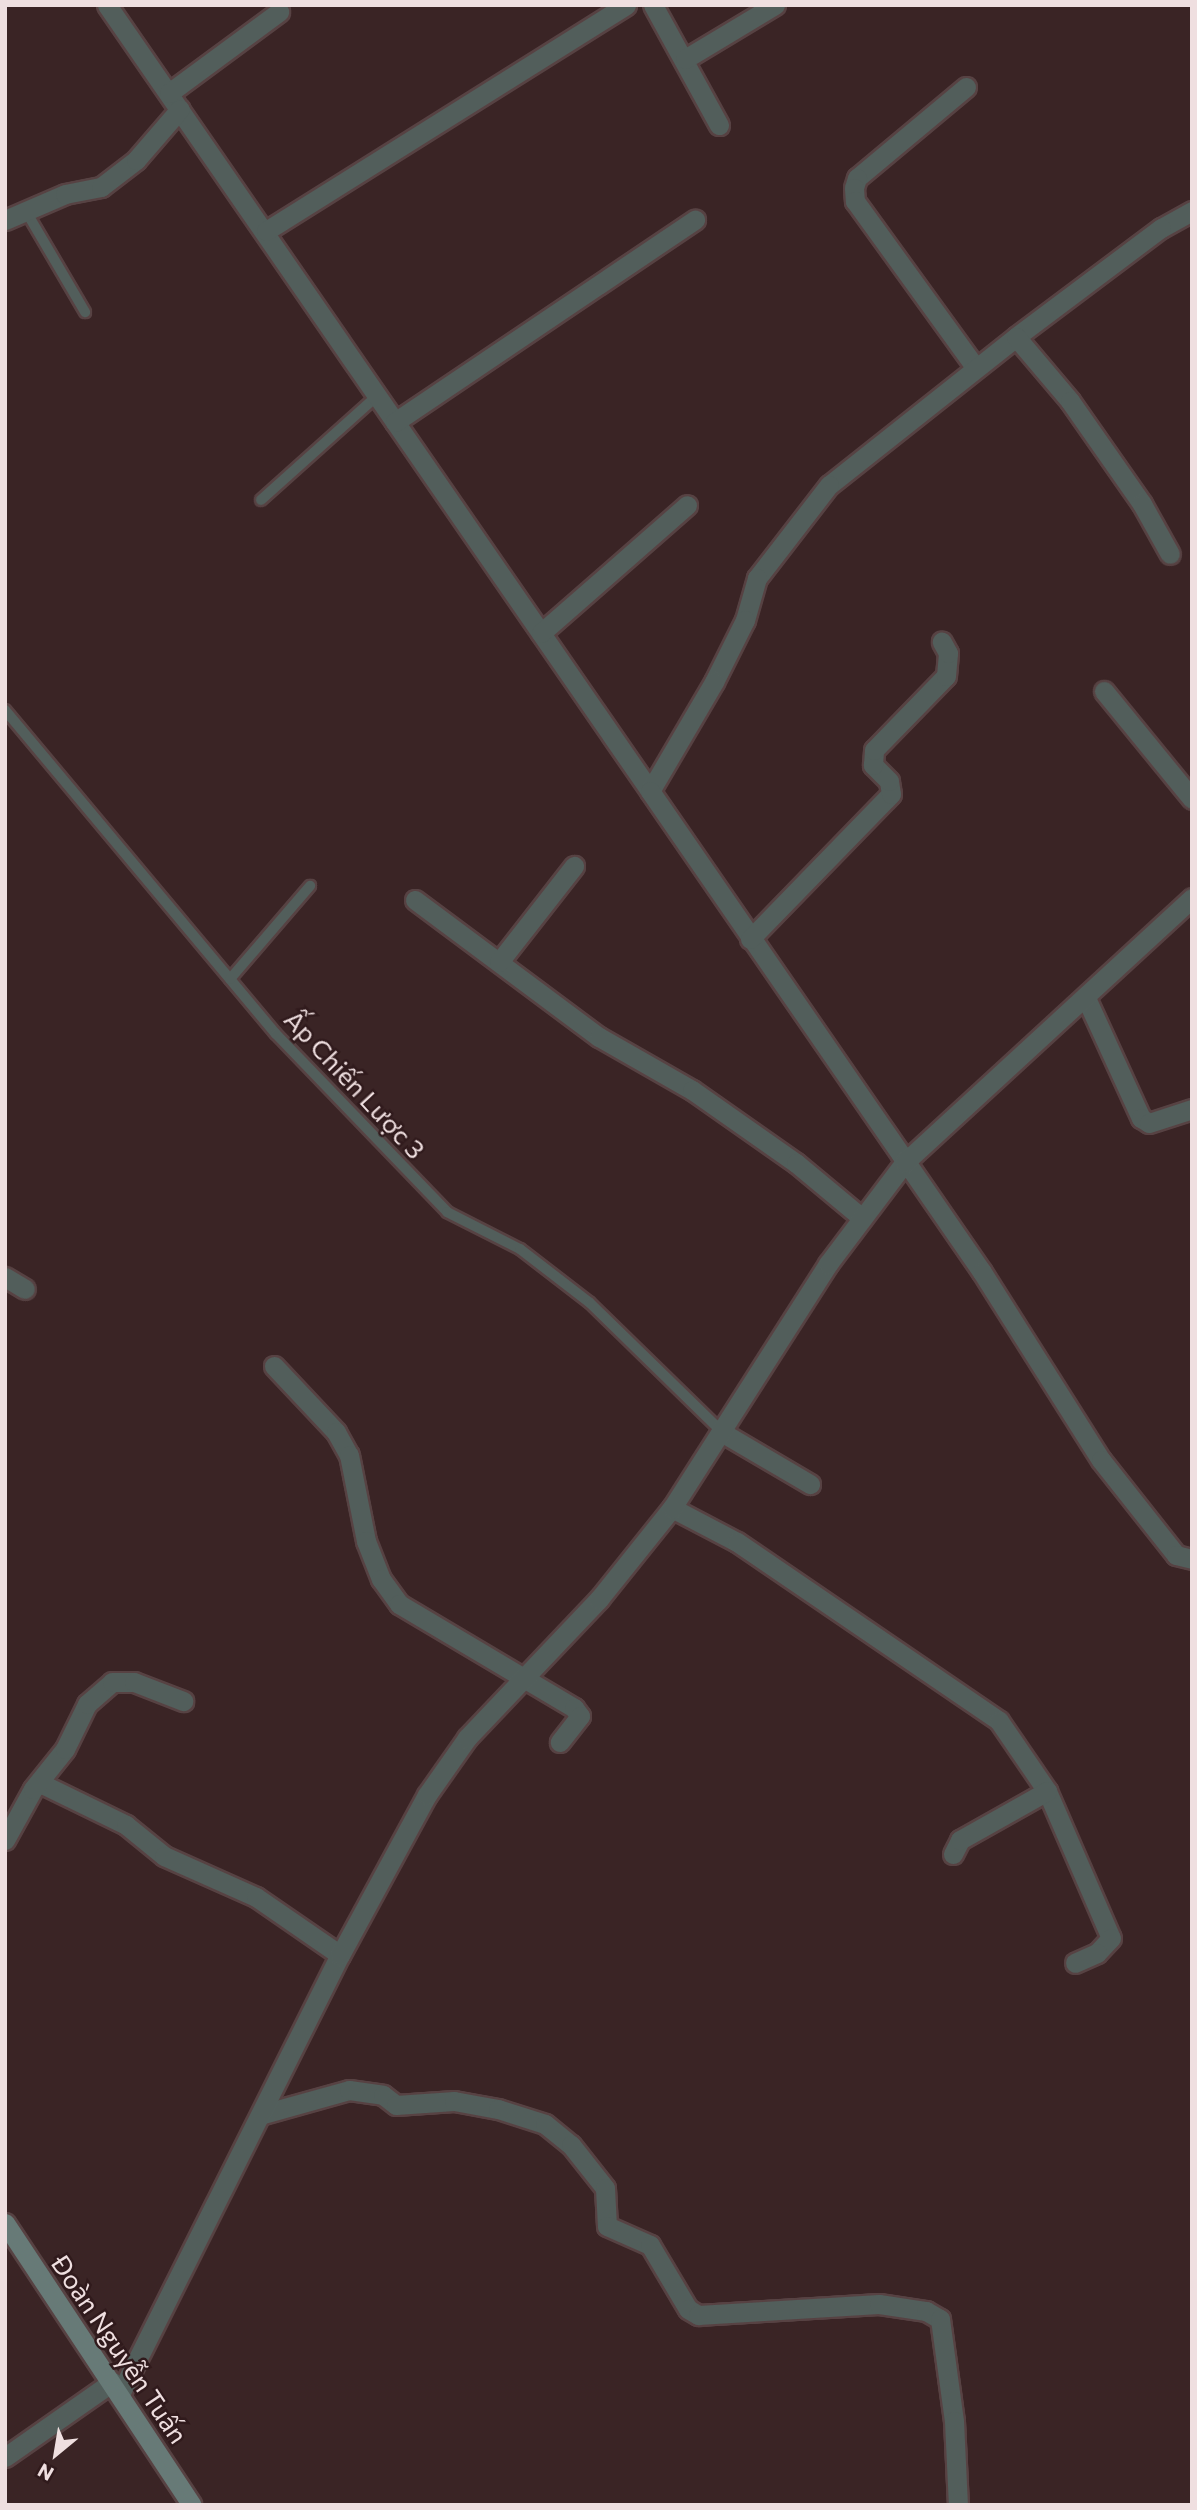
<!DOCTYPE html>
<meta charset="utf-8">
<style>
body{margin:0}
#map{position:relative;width:1197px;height:2510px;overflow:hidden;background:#3a2425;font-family:Commissioner,sans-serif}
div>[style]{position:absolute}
.roads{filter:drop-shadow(2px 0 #574243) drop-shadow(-2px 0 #574243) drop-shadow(0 2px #574243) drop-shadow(0 -2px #574243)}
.service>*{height:10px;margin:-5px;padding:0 5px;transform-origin:5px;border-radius:5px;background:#525e5b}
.minor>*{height:19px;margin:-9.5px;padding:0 9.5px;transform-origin:9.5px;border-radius:9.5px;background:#525e5b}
.secondary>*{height:19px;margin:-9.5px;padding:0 9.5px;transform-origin:9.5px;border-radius:9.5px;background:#677a77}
span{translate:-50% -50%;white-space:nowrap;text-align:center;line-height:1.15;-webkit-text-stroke:5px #301a1c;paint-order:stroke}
.street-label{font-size:26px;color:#efdfe0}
.frame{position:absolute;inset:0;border:7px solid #efdfe0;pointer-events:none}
.north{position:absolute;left:21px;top:2419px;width:70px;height:70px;-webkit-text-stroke:5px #301a1c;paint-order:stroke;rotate:210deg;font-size:19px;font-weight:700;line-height:28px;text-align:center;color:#efdfe0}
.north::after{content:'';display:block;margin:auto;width:24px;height:32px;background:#efdfe0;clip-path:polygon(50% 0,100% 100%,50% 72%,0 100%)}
</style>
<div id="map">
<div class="roads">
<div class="service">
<div style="left:27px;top:213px;width:115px;rotate:59.6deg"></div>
<div style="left:261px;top:500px;width:156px;rotate:-41.9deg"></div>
<div style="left:5px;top:710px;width:422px;rotate:50.1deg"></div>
<div style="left:276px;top:1034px;width:247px;rotate:46.1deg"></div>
<div style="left:447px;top:1212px;width:82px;rotate:26.9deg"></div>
<div style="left:520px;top:1249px;width:88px;rotate:37.6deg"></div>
<div style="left:590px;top:1303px;width:186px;rotate:44.3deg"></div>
<div style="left:230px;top:979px;width:123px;rotate:-49.3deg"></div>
</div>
<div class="minor">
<div style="left:107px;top:5px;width:955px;rotate:55.36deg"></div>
<div style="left:653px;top:5px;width:137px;rotate:61.2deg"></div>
<div style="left:685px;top:59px;width:105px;rotate:-31deg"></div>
<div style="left:966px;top:87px;width:142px;rotate:140.1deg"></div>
<div style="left:857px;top:178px;width:10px;rotate:107deg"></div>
<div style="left:854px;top:188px;width:13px;rotate:86deg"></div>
<div style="left:855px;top:201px;width:206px;rotate:54.1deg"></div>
<div style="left:169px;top:93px;width:137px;rotate:-36.4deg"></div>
<div style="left:1192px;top:211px;width:35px;rotate:151deg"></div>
<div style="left:1161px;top:228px;width:181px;rotate:143.1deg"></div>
<div style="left:1016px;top:337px;width:238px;rotate:141.6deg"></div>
<div style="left:829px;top:485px;width:118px;rotate:127.7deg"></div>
<div style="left:757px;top:578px;width:44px;rotate:105.9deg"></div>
<div style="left:745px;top:620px;width:69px;rotate:116.6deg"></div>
<div style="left:714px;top:682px;width:126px;rotate:120.4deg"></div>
<div style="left:650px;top:791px;width:584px;rotate:55.39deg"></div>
<div style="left:982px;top:1272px;width:222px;rotate:57.7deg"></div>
<div style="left:1101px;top:1460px;width:121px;rotate:51.7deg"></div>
<div style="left:1176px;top:1555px;width:16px;rotate:14deg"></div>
<div style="left:5px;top:220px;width:65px;rotate:-23.4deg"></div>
<div style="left:65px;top:194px;width:37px;rotate:-11deg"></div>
<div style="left:101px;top:187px;width:44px;rotate:-37.6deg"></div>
<div style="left:136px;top:160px;width:67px;rotate:-49.2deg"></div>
<div style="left:266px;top:231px;width:425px;rotate:-32.1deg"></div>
<div style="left:1016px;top:337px;width:84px;rotate:49.8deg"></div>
<div style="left:1070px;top:401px;width:126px;rotate:55deg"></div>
<div style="left:1142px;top:504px;width:57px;rotate:60.8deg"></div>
<div style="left:395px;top:422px;width:362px;rotate:-34deg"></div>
<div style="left:541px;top:633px;width:194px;rotate:-41.2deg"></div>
<div style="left:1104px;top:691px;width:139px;rotate:50.8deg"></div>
<div style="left:415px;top:900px;width:229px;rotate:36.7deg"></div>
<div style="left:599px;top:1037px;width:107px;rotate:29.7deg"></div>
<div style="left:692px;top:1090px;width:127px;rotate:35.1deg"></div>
<div style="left:796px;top:1163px;width:86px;rotate:39.8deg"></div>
<div style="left:750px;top:939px;width:202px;rotate:-45.8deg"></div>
<div style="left:891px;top:794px;width:13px;rotate:-99deg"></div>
<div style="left:889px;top:781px;width:23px;rotate:-135deg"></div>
<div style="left:873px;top:765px;width:15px;rotate:-86deg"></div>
<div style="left:874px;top:750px;width:103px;rotate:-45.8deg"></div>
<div style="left:946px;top:676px;width:23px;rotate:-85deg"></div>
<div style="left:948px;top:653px;width:13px;rotate:-119deg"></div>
<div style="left:499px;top:962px;width:122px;rotate:-52deg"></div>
<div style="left:1086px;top:998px;width:132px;rotate:65.4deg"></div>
<div style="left:1141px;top:1118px;width:9px;rotate:32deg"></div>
<div style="left:1149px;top:1123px;width:45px;rotate:-18deg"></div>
<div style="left:5px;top:1277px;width:23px;rotate:31deg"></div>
<div style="left:274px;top:1366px;width:91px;rotate:46.8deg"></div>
<div style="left:336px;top:1432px;width:26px;rotate:61deg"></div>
<div style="left:349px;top:1455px;width:88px;rotate:78.8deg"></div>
<div style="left:366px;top:1541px;width:41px;rotate:68.5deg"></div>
<div style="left:381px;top:1579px;width:31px;rotate:54deg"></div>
<div style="left:399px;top:1604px;width:204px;rotate:30.7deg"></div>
<div style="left:574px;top:1708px;width:10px;rotate:53deg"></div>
<div style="left:580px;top:1716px;width:33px;rotate:128deg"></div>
<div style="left:723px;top:1433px;width:101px;rotate:30.4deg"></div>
<div style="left:672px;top:1508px;width:73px;rotate:27.6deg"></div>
<div style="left:737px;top:1542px;width:317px;rotate:34.3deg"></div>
<div style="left:999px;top:1721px;width:85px;rotate:55.6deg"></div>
<div style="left:1047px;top:1791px;width:160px;rotate:66.5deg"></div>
<div style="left:1111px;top:1938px;width:21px;rotate:133deg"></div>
<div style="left:1097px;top:1953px;width:24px;rotate:156deg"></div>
<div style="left:40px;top:1783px;width:96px;rotate:26deg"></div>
<div style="left:126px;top:1825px;width:49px;rotate:39.2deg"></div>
<div style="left:164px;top:1856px;width:101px;rotate:24deg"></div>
<div style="left:256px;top:1897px;width:102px;rotate:34.6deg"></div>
<div style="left:5px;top:1840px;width:58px;rotate:-61.2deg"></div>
<div style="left:33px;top:1789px;width:51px;rotate:-51.3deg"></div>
<div style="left:65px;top:1749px;width:50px;rotate:-63.9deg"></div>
<div style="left:87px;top:1704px;width:33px;rotate:-41deg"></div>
<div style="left:112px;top:1682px;width:22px"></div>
<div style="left:134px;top:1682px;width:53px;rotate:21.2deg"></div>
<div style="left:953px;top:1854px;width:16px;rotate:-63deg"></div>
<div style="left:960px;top:1840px;width:100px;rotate:-29.4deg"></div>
<div style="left:263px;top:2114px;width:89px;rotate:-15.6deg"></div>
<div style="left:349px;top:2090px;width:34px;rotate:8deg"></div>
<div style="left:383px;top:2095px;width:16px;rotate:38deg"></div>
<div style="left:396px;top:2105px;width:58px;rotate:-3.9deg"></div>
<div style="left:454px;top:2101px;width:45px;rotate:10.3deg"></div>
<div style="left:498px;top:2109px;width:49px;rotate:17.7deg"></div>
<div style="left:545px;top:2124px;width:33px;rotate:39deg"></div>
<div style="left:571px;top:2145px;width:55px;rotate:51.7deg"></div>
<div style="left:605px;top:2188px;width:38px;rotate:87deg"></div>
<div style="left:607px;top:2226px;width:47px;rotate:23.8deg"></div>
<div style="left:650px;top:2245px;width:74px;rotate:59.3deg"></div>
<div style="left:688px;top:2309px;width:12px;rotate:31deg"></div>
<div style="left:698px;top:2315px;width:181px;rotate:-3.5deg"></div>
<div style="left:879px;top:2304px;width:48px;rotate:8.5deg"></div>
<div style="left:926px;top:2311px;width:16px;rotate:30deg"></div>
<div style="left:940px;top:2319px;width:103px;rotate:82.2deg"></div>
<div style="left:954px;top:2421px;width:84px;rotate:87.3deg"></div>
<div style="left:120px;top:2394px;width:491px;rotate:-63.4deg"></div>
<div style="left:340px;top:1955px;width:182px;rotate:-61.5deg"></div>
<div style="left:427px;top:1795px;width:70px;rotate:-54.9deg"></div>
<div style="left:467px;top:1738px;width:192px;rotate:-46.5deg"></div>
<div style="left:599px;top:1599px;width:117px;rotate:-51.3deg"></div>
<div style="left:672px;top:1508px;width:290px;rotate:-57.4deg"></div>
<div style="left:828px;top:1264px;width:128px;rotate:-53deg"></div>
<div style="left:905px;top:1162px;width:390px;rotate:-42.6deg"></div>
<div style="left:5px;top:2457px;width:131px;rotate:-35deg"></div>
</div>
<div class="secondary">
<div style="left:5px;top:2223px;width:338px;rotate:56.5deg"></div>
</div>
</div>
<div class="street-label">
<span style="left:355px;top:1084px;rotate:47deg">Ấp Chiến Lược 3</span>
<span style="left:120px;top:2349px;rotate:56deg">Đoàn Nguyễn Tuấn</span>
</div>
<div class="frame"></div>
<div class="north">N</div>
</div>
